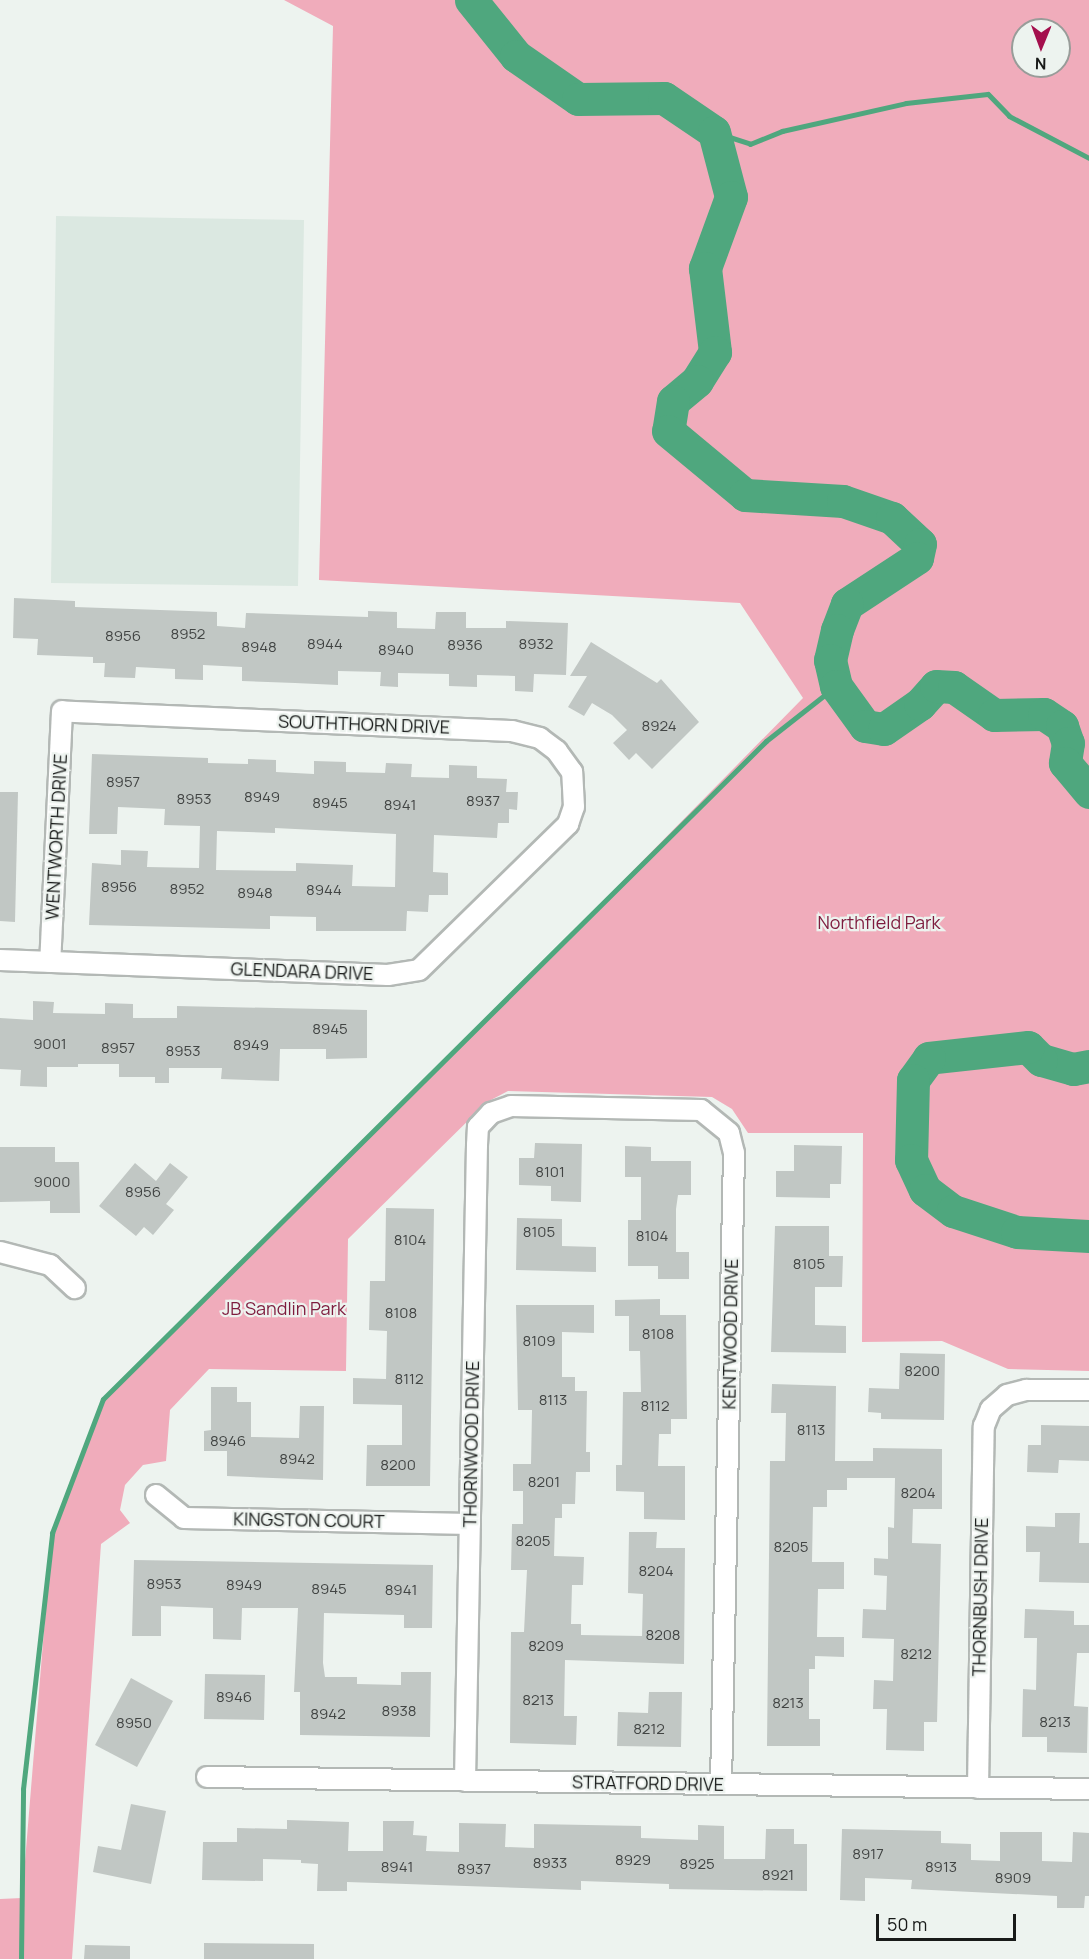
<!DOCTYPE html>
<style>
body{margin:0}
#map{position:relative;width:1089px;height:1959px;overflow:hidden;background:#edf3ef;font-family:Manrope,sans-serif}
div>[style]{position:absolute}
.built>*{inset:0;background:#dbe8e1}
.green>*{inset:0;background:#f0acbb}
.stream>*{height:5px;margin:-2.5px;padding:0 2.5px;transform-origin:2.5px;border-radius:2.5px;background:#4fa77e}
.river>*{height:33px;margin:-16.5px;padding:0 16.5px;transform-origin:16.5px;border-radius:16.5px;background:#4fa77e}
.building>*{inset:0;background:#c1c7c4}
.roads{filter:drop-shadow(2px 0 #b3b8b5) drop-shadow(-2px 0 #b3b8b5) drop-shadow(0 2px #b3b8b5) drop-shadow(0 -2px #b3b8b5)}
.minor>*{height:20px;margin:-10px;padding:0 10px;transform-origin:10px;border-radius:10px;background:#fff}
span{translate:-50% -50%;white-space:nowrap;text-align:center;line-height:1.15;-webkit-text-stroke:4.5px #edf3ef;paint-order:stroke}
.number-label{font-size:15px;color:#424544}
.number-label span{-webkit-text-stroke-width:0}
.street-label{font-size:18px;color:#181a19}
.park-label{font-size:18px;color:#7e1c3e}
.north{position:absolute;left:1011px;top:18px;width:60px;height:60px;box-sizing:border-box;background:#edf3ef;border:2px solid #989c99;border-radius:50%;rotate:181deg;font-size:16px;font-weight:700;line-height:24px;text-align:center;color:#181a19}
.north::after{content:'';display:block;margin:auto;width:21px;height:27px;background:#a40f4d;clip-path:polygon(50% 0,100% 100%,50% 72%,0 100%)}
.scale{position:absolute;left:876px;top:1914px;width:140px;height:27px;box-sizing:border-box;border:3px solid #181a19;border-top:0;padding-left:8px;font-size:18px;line-height:21px;white-space:nowrap;color:#181a19;-webkit-text-stroke:4px #edf3ef;paint-order:stroke}
</style>
<div id="map">
<div class="built">
<div style="clip-path:polygon(56px 216px,304px 220px,298px 586px,51px 583px)"></div>
</div>
<div class="green">
<div style="clip-path:polygon(evenodd,284px 0,1089px 0,1089px 1371px,1008px 1369px,942px 1341px,862px 1342px,863px 1133px,748px 1133px,732px 1109px,712px 1097px,508px 1091px,487px 1102px,348px 1239px,346px 1371px,209px 1369px,170px 1410px,166px 1461px,143px 1465px,125px 1485px,120px 1510px,130px 1523px,101px 1544px,72px 1959px,0 1959px,0 1899px,22px 1898px,52px 1533px,103px 1399px,412px 1095px,803px 698px,740px 603px,319px 580px,333px 26px,284px 0,1023px 30px,1059px 30px,1059px 66px,1023px 66px,1023px 30px)"></div>
</div>
<div class="stream">
<div style="left:714px;top:132px;width:38px;rotate:18deg"></div>
<div style="left:750px;top:144px;width:35px;rotate:-22deg"></div>
<div style="left:782px;top:131px;width:127px;rotate:-12.7deg"></div>
<div style="left:906px;top:103px;width:82px;rotate:-6.3deg"></div>
<div style="left:988px;top:94px;width:30px;rotate:46deg"></div>
<div style="left:1009px;top:116px;width:90px;rotate:27.7deg"></div>
<div style="left:21px;top:1959px;width:170px;rotate:-89.3deg"></div>
<div style="left:23px;top:1789px;width:258px;rotate:-83.5deg"></div>
<div style="left:52px;top:1533px;width:143px;rotate:-69.2deg"></div>
<div style="left:103px;top:1399px;width:934px;rotate:-44.78deg"></div>
<div style="left:766px;top:741px;width:89px;rotate:-38.2deg"></div>
</div>
<div class="river">
<div style="left:471px;top:0;width:72px;rotate:51.2deg"></div>
<div style="left:516px;top:56px;width:75px;rotate:34.7deg"></div>
<div style="left:578px;top:99px;width:86px;rotate:-0.7deg"></div>
<div style="left:664px;top:98px;width:60px;rotate:34.2deg"></div>
<div style="left:714px;top:132px;width:67px;rotate:75.3deg"></div>
<div style="left:731px;top:197px;width:76px;rotate:110.1deg"></div>
<div style="left:705px;top:268px;width:85px;rotate:83.2deg"></div>
<div style="left:715px;top:352px;width:34px;rotate:122deg"></div>
<div style="left:697px;top:381px;width:31px;rotate:140deg"></div>
<div style="left:673px;top:401px;width:30px;rotate:99deg"></div>
<div style="left:668px;top:431px;width:100px;rotate:39.7deg"></div>
<div style="left:745px;top:495px;width:98px;rotate:3.5deg"></div>
<div style="left:843px;top:501px;width:52px;rotate:19.1deg"></div>
<div style="left:892px;top:518px;width:38px;rotate:43deg"></div>
<div style="left:920px;top:544px;width:14px;rotate:102deg"></div>
<div style="left:917px;top:558px;width:84px;rotate:146.7deg"></div>
<div style="left:847px;top:604px;width:28px;rotate:111deg"></div>
<div style="left:837px;top:630px;width:31px;rotate:103deg"></div>
<div style="left:830px;top:660px;width:27px;rotate:77deg"></div>
<div style="left:836px;top:686px;width:49px;rotate:54.1deg"></div>
<div style="left:865px;top:726px;width:19px;rotate:9deg"></div>
<div style="left:884px;top:729px;width:44px;rotate:-34.8deg"></div>
<div style="left:920px;top:704px;width:24px;rotate:-48deg"></div>
<div style="left:936px;top:686px;width:18px;rotate:3deg"></div>
<div style="left:954px;top:687px;width:49px;rotate:35deg"></div>
<div style="left:994px;top:715px;width:50px;rotate:-1.1deg"></div>
<div style="left:1044px;top:714px;width:22px;rotate:34deg"></div>
<div style="left:1062px;top:726px;width:18px;rotate:71deg"></div>
<div style="left:1068px;top:743px;width:20px;rotate:99deg"></div>
<div style="left:1065px;top:763px;width:38px;rotate:50deg"></div>
<div style="left:1089px;top:1066px;width:16px;rotate:169deg"></div>
<div style="left:1073px;top:1069px;width:33px;rotate:-164deg"></div>
<div style="left:1041px;top:1060px;width:18px;rotate:-135deg"></div>
<div style="left:1028px;top:1047px;width:100px;rotate:173.7deg"></div>
<div style="left:929px;top:1058px;width:27px;rotate:126deg"></div>
<div style="left:913px;top:1080px;width:80px;rotate:91.4deg"></div>
<div style="left:911px;top:1160px;width:33px;rotate:65deg"></div>
<div style="left:925px;top:1190px;width:35px;rotate:37deg"></div>
<div style="left:953px;top:1211px;width:67px;rotate:18.2deg"></div>
<div style="left:1017px;top:1232px;width:72px;rotate:3.2deg"></div>
</div>
<div class="building">
<div style="clip-path:polygon(14px 598px,75px 601px,75px 607px,217px 612px,217px 626px,245px 628px,246px 613px,368px 617px,368px 611px,397px 612px,397px 628px,435px 629px,436px 612px,466px 612px,466px 628px,506px 628px,506px 621px,568px 623px,566px 675px,534px 674px,533px 692px,515px 691px,515px 676px,477px 675px,477px 687px,449px 686px,449px 674px,398px 673px,398px 687px,380px 686px,381px 672px,338px 671px,338px 685px,295px 683px,242px 681px,242px 667px,203px 665px,203px 680px,175px 679px,175px 669px,136px 667px,135px 678px,104px 677px,105px 663px,93px 663px,93px 657px,37px 655px,38px 639px,13px 638px)"></div>
<div style="clip-path:polygon(591px 642px,657px 683px,661px 679px,699px 722px,652px 769px,636px 753px,629px 760px,613px 743px,627px 730px,612px 715px,592px 703px,584px 716px,568px 707px,587px 676px,570px 676px)"></div>
<div style="clip-path:polygon(evenodd,92px 754px,208px 758px,208px 763px,248px 764px,248px 759px,276px 760px,276px 772px,314px 774px,314px 761px,346px 762px,346px 772px,385px 773px,386px 763px,412px 764px,411px 777px,449px 778px,449px 765px,477px 766px,477px 778px,507px 779px,506px 792px,518px 792px,517px 810px,509px 809px,509px 823px,498px 823px,497px 838px,434px 835px,433px 872px,448px 873px,448px 895px,429px 895px,428px 912px,407px 911px,406px 931px,316px 931px,316px 917px,270px 916px,270px 929px,89px 925px,92px 863px,121px 865px,121px 850px,148px 851px,147px 867px,199px 868px,200px 826px,164px 825px,165px 809px,118px 807px,117px 834px,89px 834px,92px 754px,275px 828px,396px 834px,395px 887px,352px 886px,353px 865px,296px 863px,296px 871px,216px 870px,217px 831px,275px 833px,275px 828px)"></div>
<div style="clip-path:polygon(0 792px,18px 792px,15px 922px,0 921px)"></div>
<div style="clip-path:polygon(33px 1001px,54px 1002px,53px 1013px,105px 1014px,105px 1003px,133px 1004px,133px 1018px,177px 1018px,177px 1006px,367px 1010px,367px 1058px,326px 1059px,326px 1049px,280px 1049px,279px 1081px,221px 1079px,222px 1068px,169px 1068px,169px 1083px,155px 1083px,155px 1077px,119px 1077px,119px 1064px,78px 1064px,78px 1067px,47px 1067px,47px 1087px,20px 1086px,21px 1070px,0 1069px,0 1018px,33px 1020px)"></div>
<div style="clip-path:polygon(535px 1143px,582px 1144px,581px 1202px,551px 1201px,551px 1186px,519px 1185px,519px 1158px,534px 1158px)"></div>
<div style="clip-path:polygon(794px 1145px,842px 1146px,841px 1184px,830px 1184px,830px 1198px,776px 1197px,776px 1171px,794px 1171px)"></div>
<div style="clip-path:polygon(625px 1146px,651px 1147px,651px 1161px,691px 1161px,691px 1195px,678px 1195px,676px 1209px,676px 1252px,689px 1252px,689px 1279px,658px 1279px,658px 1266px,628px 1266px,628px 1220px,641px 1220px,641px 1177px,625px 1177px)"></div>
<div style="clip-path:polygon(0 1147px,55px 1147px,55px 1162px,79px 1162px,80px 1213px,50px 1213px,50px 1201px,0 1202px)"></div>
<div style="clip-path:polygon(135px 1163px,156px 1181px,170px 1163px,188px 1177px,166px 1204px,174px 1210px,153px 1235px,144px 1227px,136px 1236px,99px 1206px)"></div>
<div style="clip-path:polygon(386px 1208px,434px 1209px,430px 1486px,366px 1486px,367px 1445px,402px 1445px,402px 1405px,353px 1404px,353px 1378px,386px 1379px,387px 1331px,369px 1330px,370px 1281px,385px 1281px)"></div>
<div style="clip-path:polygon(517px 1218px,562px 1219px,562px 1246px,596px 1247px,596px 1272px,516px 1270px)"></div>
<div style="clip-path:polygon(775px 1226px,829px 1226px,829px 1256px,843px 1256px,842px 1287px,815px 1287px,815px 1325px,846px 1326px,846px 1353px,771px 1352px)"></div>
<div style="clip-path:polygon(660px 1299px,660px 1315px,686px 1315px,687px 1419px,671px 1419px,671px 1434px,659px 1434px,658px 1466px,685px 1466px,685px 1520px,644px 1519px,644px 1492px,616px 1491px,616px 1465px,622px 1465px,623px 1392px,641px 1392px,640px 1351px,629px 1351px,629px 1316px,615px 1316px,615px 1300px)"></div>
<div style="clip-path:polygon(516px 1305px,594px 1305px,594px 1333px,562px 1332px,562px 1377px,575px 1377px,575px 1391px,587px 1391px,586px 1452px,590px 1452px,590px 1472px,576px 1472px,575px 1504px,562px 1504px,562px 1518px,555px 1518px,554px 1556px,584px 1557px,583px 1585px,572px 1585px,571px 1624px,581px 1624px,581px 1635px,642px 1636px,643px 1594px,628px 1593px,629px 1532px,657px 1532px,656px 1548px,685px 1548px,684px 1664px,565px 1660px,564px 1716px,577px 1716px,576px 1745px,510px 1743px,511px 1632px,524px 1632px,527px 1570px,511px 1570px,512px 1524px,523px 1524px,523px 1491px,513px 1491px,513px 1464px,531px 1464px,532px 1410px,518px 1410px)"></div>
<div style="clip-path:polygon(900px 1353px,945px 1354px,944px 1420px,881px 1419px,881px 1413px,868px 1412px,869px 1388px,899px 1389px)"></div>
<div style="clip-path:polygon(772px 1384px,836px 1386px,835px 1461px,873px 1461px,873px 1448px,942px 1449px,942px 1509px,913px 1509px,912px 1543px,941px 1544px,937px 1722px,924px 1722px,924px 1751px,886px 1750px,887px 1709px,873px 1709px,874px 1680px,893px 1681px,894px 1639px,862px 1638px,863px 1609px,886px 1610px,887px 1576px,874px 1575px,874px 1558px,888px 1559px,888px 1527px,894px 1528px,895px 1478px,847px 1478px,847px 1490px,827px 1490px,827px 1507px,813px 1507px,812px 1562px,844px 1562px,844px 1589px,818px 1589px,817px 1637px,844px 1637px,844px 1657px,815px 1656px,815px 1669px,809px 1669px,809px 1719px,820px 1719px,820px 1746px,767px 1746px,770px 1461px,785px 1461px,786px 1413px,771px 1413px)"></div>
<div style="clip-path:polygon(211px 1387px,237px 1387px,237px 1402px,251px 1402px,251px 1437px,299px 1438px,300px 1406px,324px 1406px,323px 1480px,227px 1476px,227px 1451px,204px 1451px,204px 1431px,211px 1430px)"></div>
<div style="clip-path:polygon(1041px 1425px,1089px 1426px,1089px 1461px,1059px 1460px,1058px 1473px,1027px 1472px,1028px 1445px,1041px 1445px)"></div>
<div style="clip-path:polygon(1055px 1513px,1080px 1513px,1079px 1543px,1089px 1543px,1089px 1583px,1039px 1582px,1040px 1552px,1026px 1552px,1026px 1526px,1055px 1527px)"></div>
<div style="clip-path:polygon(134px 1560px,433px 1565px,432px 1628px,404px 1628px,404px 1615px,324px 1613px,323px 1663px,325px 1677px,357px 1677px,357px 1684px,401px 1685px,401px 1672px,431px 1672px,430px 1737px,300px 1735px,300px 1692px,294px 1692px,298px 1608px,242px 1608px,241px 1640px,213px 1639px,213px 1608px,161px 1606px,161px 1636px,132px 1636px)"></div>
<div style="clip-path:polygon(1025px 1609px,1074px 1611px,1074px 1625px,1089px 1625px,1089px 1653px,1077px 1653px,1074px 1706px,1088px 1707px,1087px 1753px,1047px 1752px,1047px 1737px,1022px 1737px,1023px 1689px,1036px 1690px,1037px 1638px,1024px 1638px)"></div>
<div style="clip-path:polygon(205px 1674px,265px 1675px,264px 1720px,204px 1719px)"></div>
<div style="clip-path:polygon(131px 1678px,173px 1701px,137px 1767px,95px 1745px)"></div>
<div style="clip-path:polygon(649px 1692px,682px 1692px,681px 1747px,617px 1746px,618px 1712px,648px 1713px)"></div>
<div style="clip-path:polygon(131px 1804px,166px 1811px,151px 1884px,93px 1872px,98px 1846px,121px 1850px)"></div>
<div style="clip-path:polygon(287px 1820px,349px 1822px,348px 1851px,383px 1851px,383px 1821px,414px 1821px,413px 1835px,427px 1836px,426px 1851px,459px 1852px,459px 1823px,506px 1824px,505px 1847px,534px 1848px,534px 1824px,641px 1826px,641px 1838px,698px 1840px,698px 1825px,724px 1826px,724px 1859px,765px 1859px,766px 1829px,794px 1829px,794px 1844px,807px 1844px,807px 1891px,669px 1889px,669px 1884px,581px 1881px,581px 1890px,347px 1882px,347px 1891px,317px 1891px,318px 1864px,301px 1863px,301px 1860px,263px 1859px,263px 1881px,202px 1880px,203px 1842px,237px 1842px,237px 1828px,287px 1829px)"></div>
<div style="clip-path:polygon(842px 1829px,941px 1831px,941px 1843px,971px 1844px,971px 1860px,1000px 1861px,1000px 1832px,1042px 1832px,1042px 1861px,1072px 1862px,1073px 1832px,1089px 1833px,1089px 1896px,1085px 1896px,1084px 1908px,1057px 1908px,1057px 1896px,911px 1889px,912px 1880px,865px 1878px,865px 1901px,840px 1900px)"></div>
<div style="clip-path:polygon(204px 1943px,314px 1944px,314px 1959px,204px 1959px)"></div>
<div style="clip-path:polygon(85px 1945px,130px 1946px,130px 1959px,84px 1959px)"></div>
</div>
<div class="roads">
<div class="minor">
<div style="left:0;top:960px;width:388px;rotate:2.2deg"></div>
<div style="left:388px;top:975px;width:31px;rotate:-9deg"></div>
<div style="left:419px;top:970px;width:209px;rotate:-44.4deg"></div>
<div style="left:568px;top:824px;width:18px;rotate:-71deg"></div>
<div style="left:574px;top:807px;width:35px;rotate:-93deg"></div>
<div style="left:572px;top:772px;width:26px;rotate:-126deg"></div>
<div style="left:557px;top:751px;width:21px;rotate:-143deg"></div>
<div style="left:540px;top:738px;width:29px;rotate:-166deg"></div>
<div style="left:512px;top:731px;width:450px;rotate:-177.5deg"></div>
<div style="left:62px;top:711px;width:251px;rotate:92.7deg"></div>
<div style="left:0;top:1252px;width:52px;rotate:14.6deg"></div>
<div style="left:50px;top:1265px;width:34px;rotate:43deg"></div>
<div style="left:156px;top:1495px;width:36px;rotate:39deg"></div>
<div style="left:184px;top:1518px;width:286px;rotate:1.2deg"></div>
<div style="left:207px;top:1777px;width:882px;rotate:0.78deg"></div>
<div style="left:465px;top:1781px;width:636px;rotate:-88.92deg"></div>
<div style="left:477px;top:1145px;width:18px;rotate:-87deg"></div>
<div style="left:478px;top:1127px;width:19px;rotate:-47deg"></div>
<div style="left:491px;top:1113px;width:21px;rotate:-19deg"></div>
<div style="left:511px;top:1106px;width:190px;rotate:1.2deg"></div>
<div style="left:701px;top:1110px;width:36px;rotate:39deg"></div>
<div style="left:729px;top:1133px;width:21px;rotate:76deg"></div>
<div style="left:734px;top:1153px;width:631px;rotate:91.18deg"></div>
<div style="left:978px;top:1788px;width:362px;rotate:-89.1deg"></div>
<div style="left:984px;top:1426px;width:18px;rotate:-68deg"></div>
<div style="left:991px;top:1409px;width:21px;rotate:-41deg"></div>
<div style="left:1007px;top:1395px;width:20px;rotate:-15deg"></div>
<div style="left:1026px;top:1390px;width:63px"></div>
</div>
</div>
<div class="number-label">
<span style="left:188px;top:634px">8952</span>
<span style="left:123px;top:636px">8956</span>
<span style="left:325px;top:644px">8944</span>
<span style="left:536px;top:644px">8932</span>
<span style="left:465px;top:645px">8936</span>
<span style="left:259px;top:647px">8948</span>
<span style="left:396px;top:650px">8940</span>
<span style="left:659px;top:726px">8924</span>
<span style="left:123px;top:782px">8957</span>
<span style="left:262px;top:797px">8949</span>
<span style="left:194px;top:799px">8953</span>
<span style="left:483px;top:801px">8937</span>
<span style="left:330px;top:803px">8945</span>
<span style="left:400px;top:805px">8941</span>
<span style="left:119px;top:887px">8956</span>
<span style="left:187px;top:889px">8952</span>
<span style="left:324px;top:890px">8944</span>
<span style="left:255px;top:893px">8948</span>
<span style="left:330px;top:1029px">8945</span>
<span style="left:50px;top:1044px">9001</span>
<span style="left:251px;top:1045px">8949</span>
<span style="left:118px;top:1048px">8957</span>
<span style="left:183px;top:1051px">8953</span>
<span style="left:550px;top:1172px">8101</span>
<span style="left:52px;top:1182px">9000</span>
<span style="left:143px;top:1192px">8956</span>
<span style="left:539px;top:1232px">8105</span>
<span style="left:652px;top:1236px">8104</span>
<span style="left:410px;top:1240px">8104</span>
<span style="left:809px;top:1264px">8105</span>
<span style="left:401px;top:1313px">8108</span>
<span style="left:658px;top:1334px">8108</span>
<span style="left:539px;top:1341px">8109</span>
<span style="left:922px;top:1371px">8200</span>
<span style="left:409px;top:1379px">8112</span>
<span style="left:553px;top:1400px">8113</span>
<span style="left:655px;top:1406px">8112</span>
<span style="left:811px;top:1430px">8113</span>
<span style="left:228px;top:1441px">8946</span>
<span style="left:297px;top:1459px">8942</span>
<span style="left:398px;top:1465px">8200</span>
<span style="left:544px;top:1482px">8201</span>
<span style="left:918px;top:1493px">8204</span>
<span style="left:533px;top:1541px">8205</span>
<span style="left:791px;top:1547px">8205</span>
<span style="left:656px;top:1571px">8204</span>
<span style="left:164px;top:1584px">8953</span>
<span style="left:244px;top:1585px">8949</span>
<span style="left:329px;top:1589px">8945</span>
<span style="left:401px;top:1590px">8941</span>
<span style="left:663px;top:1635px">8208</span>
<span style="left:546px;top:1646px">8209</span>
<span style="left:916px;top:1654px">8212</span>
<span style="left:234px;top:1697px">8946</span>
<span style="left:538px;top:1700px">8213</span>
<span style="left:788px;top:1703px">8213</span>
<span style="left:399px;top:1711px">8938</span>
<span style="left:328px;top:1714px">8942</span>
<span style="left:1055px;top:1722px">8213</span>
<span style="left:134px;top:1723px">8950</span>
<span style="left:649px;top:1729px">8212</span>
<span style="left:868px;top:1854px">8917</span>
<span style="left:633px;top:1860px">8929</span>
<span style="left:550px;top:1863px">8933</span>
<span style="left:697px;top:1864px">8925</span>
<span style="left:397px;top:1867px">8941</span>
<span style="left:941px;top:1867px">8913</span>
<span style="left:474px;top:1869px">8937</span>
<span style="left:778px;top:1875px">8921</span>
<span style="left:1013px;top:1878px">8909</span>
</div>
<div class="street-label">
<span style="left:364px;top:724px;rotate:2deg">SOUTHTHORN DRIVE</span>
<span style="left:56px;top:837px;rotate:-87deg">WENTWORTH DRIVE</span>
<span style="left:302px;top:971px;rotate:2deg">GLENDARA DRIVE</span>
<span style="left:730px;top:1334px;rotate:-89deg">KENTWOOD DRIVE</span>
<span style="left:471px;top:1444px;rotate:-89deg">THORNWOOD DRIVE</span>
<span style="left:309px;top:1520px;rotate:1deg">KINGSTON COURT</span>
<span style="left:980px;top:1597px;rotate:-89deg">THORNBUSH DRIVE</span>
<span style="left:648px;top:1783px;rotate:1deg">STRATFORD DRIVE</span>
</div>
<div class="park-label">
<span style="left:879px;top:922px">Northfield Park</span>
<span style="left:284px;top:1308px">JB Sandlin Park</span>
</div>
<div class="north">N</div>
<div class="scale">50 m</div>
</div>
